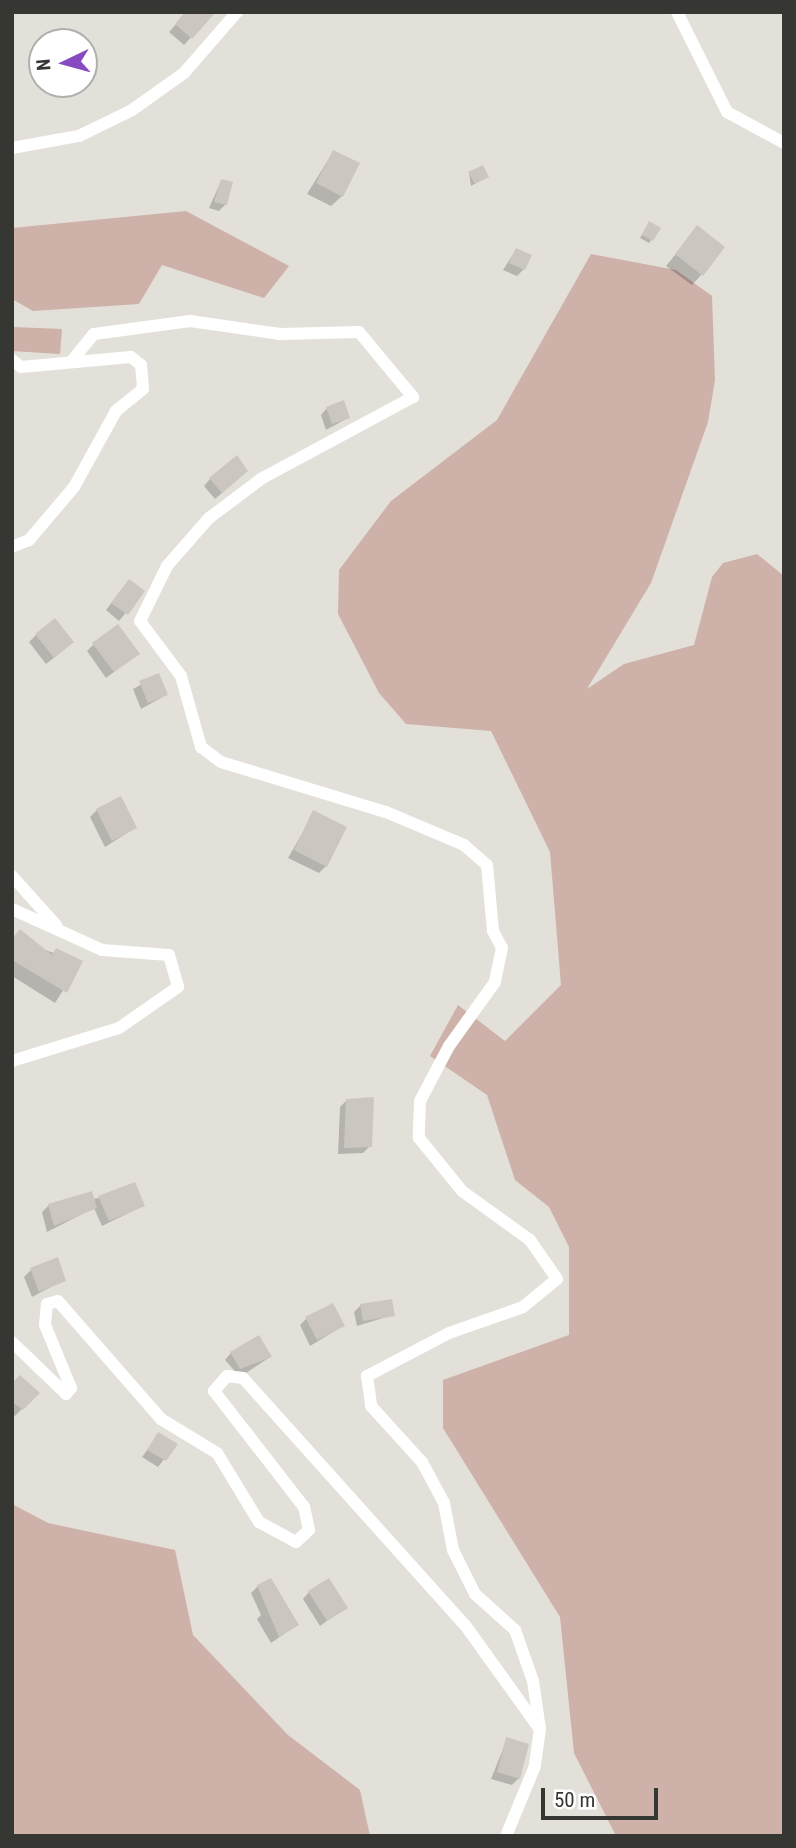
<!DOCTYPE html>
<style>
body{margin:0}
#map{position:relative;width:796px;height:1848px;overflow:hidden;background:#e2e0d9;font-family:"Roboto Condensed",sans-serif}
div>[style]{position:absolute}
.green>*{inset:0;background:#ceb1a9}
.shadow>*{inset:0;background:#0003}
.building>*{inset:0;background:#ccc6c0}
.street>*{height:12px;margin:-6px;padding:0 6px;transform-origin:6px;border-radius:6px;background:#fff}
span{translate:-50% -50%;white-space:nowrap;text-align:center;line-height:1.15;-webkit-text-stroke:6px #fff;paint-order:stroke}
.frame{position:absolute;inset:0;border:14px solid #363633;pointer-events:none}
.north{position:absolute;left:28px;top:28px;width:70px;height:70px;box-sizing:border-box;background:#fff;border:2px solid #afafad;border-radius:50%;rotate:265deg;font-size:19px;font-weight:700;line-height:28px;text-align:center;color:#363633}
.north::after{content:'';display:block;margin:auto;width:24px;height:32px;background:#884ac0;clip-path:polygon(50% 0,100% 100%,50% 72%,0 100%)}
.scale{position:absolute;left:541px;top:1788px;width:117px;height:32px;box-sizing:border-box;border:4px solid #363633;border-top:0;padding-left:9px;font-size:21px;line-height:24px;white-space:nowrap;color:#363633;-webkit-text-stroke:5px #fff;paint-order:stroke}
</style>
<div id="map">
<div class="green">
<div style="clip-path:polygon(186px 211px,289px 266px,264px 298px,162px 265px,139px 304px,33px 311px,12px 299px,12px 228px)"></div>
<div style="clip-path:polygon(591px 254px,676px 270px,712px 296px,715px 380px,708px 422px,651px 583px,587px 689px,624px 664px,694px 645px,712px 577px,723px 563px,757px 554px,784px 576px,784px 1836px,616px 1836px,574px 1753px,560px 1617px,443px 1428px,443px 1380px,569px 1335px,569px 1247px,549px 1207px,515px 1180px,487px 1095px,430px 1056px,458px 1005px,505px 1041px,561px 985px,550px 852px,491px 731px,406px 724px,379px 693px,338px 614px,339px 570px,391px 501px,497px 420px)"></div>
<div style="clip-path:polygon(13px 327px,62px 329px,60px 354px,12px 351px)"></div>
<div style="clip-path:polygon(12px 1504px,48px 1523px,175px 1550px,193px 1635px,288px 1735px,360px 1790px,370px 1836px,12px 1836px)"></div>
</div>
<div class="shadow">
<div style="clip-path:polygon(187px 12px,212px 14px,184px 45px,169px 32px)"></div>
<div style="clip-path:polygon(333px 152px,342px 196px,331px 206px,307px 194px)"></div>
<div style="clip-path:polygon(469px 173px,487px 177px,471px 186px)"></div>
<div style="clip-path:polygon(221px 181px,226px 204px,219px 211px,209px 208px)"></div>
<div style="clip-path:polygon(647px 226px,659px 229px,649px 243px,640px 238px)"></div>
<div style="clip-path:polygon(697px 228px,702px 274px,692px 285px,666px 266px)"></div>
<div style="clip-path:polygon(516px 250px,524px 269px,517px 276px,503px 270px)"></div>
<div style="clip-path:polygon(327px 408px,348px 418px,326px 430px,321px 415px)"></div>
<div style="clip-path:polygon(239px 478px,215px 499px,204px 486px,210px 479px)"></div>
<div style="clip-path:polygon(123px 588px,143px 591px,119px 621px,106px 610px)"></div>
<div style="clip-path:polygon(36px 635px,65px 649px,46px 664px,29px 642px)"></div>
<div style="clip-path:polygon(94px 644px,130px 660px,106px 678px,87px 651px)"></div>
<div style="clip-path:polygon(158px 675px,166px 695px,141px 709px,133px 689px)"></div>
<div style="clip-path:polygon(97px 810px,135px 828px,105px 847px,90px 817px)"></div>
<div style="clip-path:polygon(314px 813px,326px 866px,319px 873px,288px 858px)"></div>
<div style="clip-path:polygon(12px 939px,81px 962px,55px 1003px,12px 976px)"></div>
<div style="clip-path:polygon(347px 1100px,370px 1146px,363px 1153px,338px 1154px,340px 1107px)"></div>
<div style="clip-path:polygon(99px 1198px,143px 1206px,102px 1226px,94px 1208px,47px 1232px,42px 1212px,49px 1205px)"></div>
<div style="clip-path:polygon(31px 1270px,64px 1280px,32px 1297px,24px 1277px)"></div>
<div style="clip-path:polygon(361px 1305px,393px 1315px,357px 1326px,354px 1312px)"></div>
<div style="clip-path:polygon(307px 1318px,343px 1326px,310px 1346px,300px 1325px)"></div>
<div style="clip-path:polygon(231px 1353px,270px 1357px,240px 1377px,225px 1360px)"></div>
<div style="clip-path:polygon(12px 1385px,37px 1393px,15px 1416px,12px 1414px)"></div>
<div style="clip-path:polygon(159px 1434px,176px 1444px,158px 1467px,142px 1457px)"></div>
<div style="clip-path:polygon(258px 1586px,297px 1625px,271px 1643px,257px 1619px,261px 1615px,251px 1593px)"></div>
<div style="clip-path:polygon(309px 1592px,346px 1607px,320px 1626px,303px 1599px)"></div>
<div style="clip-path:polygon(507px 1739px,519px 1778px,512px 1785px,491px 1779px)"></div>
</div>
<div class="building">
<div style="clip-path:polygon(185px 12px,216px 12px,192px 39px,175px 24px)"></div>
<div style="clip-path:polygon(333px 150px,360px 163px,343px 197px,316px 183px)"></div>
<div style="clip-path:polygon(483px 165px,489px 177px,475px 184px,468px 172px)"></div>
<div style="clip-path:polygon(221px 179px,233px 182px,227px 205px,214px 202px)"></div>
<div style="clip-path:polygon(649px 221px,661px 228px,653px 241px,642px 235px)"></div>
<div style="clip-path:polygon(697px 225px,725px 247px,703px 276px,675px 254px)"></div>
<div style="clip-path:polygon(516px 248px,532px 255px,525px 270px,509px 263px)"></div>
<div style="clip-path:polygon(344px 400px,350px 418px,332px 424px,326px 407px)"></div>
<div style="clip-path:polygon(237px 455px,248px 471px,222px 493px,209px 478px)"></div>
<div style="clip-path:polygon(129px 579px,145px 591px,128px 615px,111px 603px)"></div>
<div style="clip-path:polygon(55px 618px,74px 642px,54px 658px,35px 634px)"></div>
<div style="clip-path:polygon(118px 624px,140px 654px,114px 672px,92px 643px)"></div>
<div style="clip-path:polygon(159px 673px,168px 695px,148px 703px,139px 681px)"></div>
<div style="clip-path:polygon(121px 796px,137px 828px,112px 841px,96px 809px)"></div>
<div style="clip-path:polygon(313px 810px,347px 827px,327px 867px,294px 850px)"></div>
<div style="clip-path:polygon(20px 929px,52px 955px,56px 948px,83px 961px,67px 993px,12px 960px,12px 939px)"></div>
<div style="clip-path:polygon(374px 1097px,372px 1147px,344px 1148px,346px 1099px)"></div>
<div style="clip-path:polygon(135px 1182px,145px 1206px,109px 1221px,98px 1196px)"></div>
<div style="clip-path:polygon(92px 1191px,97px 1208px,54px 1226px,48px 1204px)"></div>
<div style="clip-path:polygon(58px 1257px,66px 1281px,39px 1292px,30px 1268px)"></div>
<div style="clip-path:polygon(392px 1299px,395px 1316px,363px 1321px,360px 1304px)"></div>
<div style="clip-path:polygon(333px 1303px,345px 1326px,317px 1340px,305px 1317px)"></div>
<div style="clip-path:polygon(259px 1335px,272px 1357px,240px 1369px,230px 1352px)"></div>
<div style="clip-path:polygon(20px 1375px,40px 1393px,23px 1410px,12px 1402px,12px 1383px)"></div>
<div style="clip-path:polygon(158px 1432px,178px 1444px,166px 1461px,147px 1450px)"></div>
<div style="clip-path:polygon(271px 1578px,299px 1625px,279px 1637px,257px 1585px)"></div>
<div style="clip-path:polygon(329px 1578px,348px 1608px,327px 1621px,308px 1591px)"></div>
<div style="clip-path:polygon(506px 1737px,529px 1744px,520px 1779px,497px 1772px)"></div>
</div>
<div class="street">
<div style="left:677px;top:12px;width:112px;rotate:63.4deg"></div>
<div style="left:727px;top:112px;width:65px;rotate:28.5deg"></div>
<div style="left:12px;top:148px;width:68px;rotate:-10.2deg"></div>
<div style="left:79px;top:136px;width:59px;rotate:-26.1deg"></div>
<div style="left:132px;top:110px;width:64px;rotate:-35.4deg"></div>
<div style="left:184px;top:73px;width:81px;rotate:-49deg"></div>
<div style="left:12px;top:360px;width:11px;rotate:38deg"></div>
<div style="left:21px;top:367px;width:110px;rotate:-5.2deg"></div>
<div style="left:131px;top:357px;width:13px;rotate:39deg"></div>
<div style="left:141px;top:365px;width:24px;rotate:85deg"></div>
<div style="left:143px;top:389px;width:35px;rotate:141deg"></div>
<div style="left:116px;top:411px;width:87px;rotate:118.9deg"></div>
<div style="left:74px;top:487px;width:70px;rotate:130.3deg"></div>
<div style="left:29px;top:540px;width:18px;rotate:158deg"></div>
<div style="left:71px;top:362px;width:36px;rotate:-51deg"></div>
<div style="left:94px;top:334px;width:97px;rotate:-7.7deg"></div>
<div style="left:190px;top:321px;width:91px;rotate:8.2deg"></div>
<div style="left:280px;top:334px;width:79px;rotate:-1.5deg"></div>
<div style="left:359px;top:332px;width:85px;rotate:50.3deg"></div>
<div style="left:413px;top:397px;width:173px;rotate:151.7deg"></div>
<div style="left:261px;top:479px;width:65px;rotate:143.1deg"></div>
<div style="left:209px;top:518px;width:64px;rotate:131.2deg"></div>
<div style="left:167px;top:566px;width:61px;rotate:116.1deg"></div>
<div style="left:140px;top:621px;width:69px;rotate:53.3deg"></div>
<div style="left:181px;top:676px;width:74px;rotate:74.3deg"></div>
<div style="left:201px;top:747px;width:25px;rotate:37deg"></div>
<div style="left:221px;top:762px;width:172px;rotate:16.9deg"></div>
<div style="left:386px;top:812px;width:85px;rotate:22.9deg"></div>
<div style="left:464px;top:845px;width:30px;rotate:41deg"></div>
<div style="left:487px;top:865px;width:66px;rotate:84.8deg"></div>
<div style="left:493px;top:931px;width:19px;rotate:62deg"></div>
<div style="left:502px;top:948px;width:35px;rotate:102deg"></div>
<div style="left:495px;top:982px;width:79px;rotate:125.7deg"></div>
<div style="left:449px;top:1046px;width:62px;rotate:117.8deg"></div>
<div style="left:420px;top:1101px;width:37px;rotate:92deg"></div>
<div style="left:419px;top:1138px;width:68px;rotate:50.9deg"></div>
<div style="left:462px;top:1191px;width:84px;rotate:35.8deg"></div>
<div style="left:530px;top:1240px;width:47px;rotate:55.3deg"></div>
<div style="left:557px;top:1279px;width:44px;rotate:140.5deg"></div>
<div style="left:523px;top:1307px;width:78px;rotate:160.6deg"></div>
<div style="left:449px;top:1333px;width:93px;rotate:152.3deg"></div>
<div style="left:367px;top:1376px;width:30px;rotate:82deg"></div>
<div style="left:371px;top:1406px;width:76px;rotate:47.7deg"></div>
<div style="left:422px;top:1462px;width:47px;rotate:61.8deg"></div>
<div style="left:444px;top:1503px;width:48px;rotate:79.2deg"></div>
<div style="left:453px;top:1550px;width:49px;rotate:63.4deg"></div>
<div style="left:475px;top:1594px;width:54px;rotate:42deg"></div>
<div style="left:515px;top:1630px;width:54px;rotate:70.6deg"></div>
<div style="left:533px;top:1681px;width:49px;rotate:81.7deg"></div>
<div style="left:540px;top:1729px;width:37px;rotate:98deg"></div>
<div style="left:535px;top:1766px;width:76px;rotate:112.5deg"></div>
<div style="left:12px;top:876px;width:66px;rotate:48.1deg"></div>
<div style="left:12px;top:909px;width:99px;rotate:24.5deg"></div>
<div style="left:102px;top:950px;width:67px;rotate:4.3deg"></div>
<div style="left:169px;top:955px;width:33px;rotate:74deg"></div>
<div style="left:178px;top:987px;width:72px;rotate:145.2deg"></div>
<div style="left:119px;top:1028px;width:112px;rotate:162.9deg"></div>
<div style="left:12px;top:1342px;width:75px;rotate:43.9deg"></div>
<div style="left:66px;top:1394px;width:8px;rotate:-50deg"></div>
<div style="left:71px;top:1388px;width:68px;rotate:-112.4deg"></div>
<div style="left:45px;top:1325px;width:21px;rotate:-85deg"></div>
<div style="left:47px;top:1304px;width:11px;rotate:-15deg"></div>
<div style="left:58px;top:1301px;width:157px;rotate:48.9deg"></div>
<div style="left:161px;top:1419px;width:66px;rotate:31.3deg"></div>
<div style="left:217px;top:1453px;width:81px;rotate:58.7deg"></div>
<div style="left:259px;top:1522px;width:42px;rotate:28.4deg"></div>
<div style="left:296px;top:1542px;width:18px;rotate:-43deg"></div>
<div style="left:309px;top:1530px;width:24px;rotate:-102deg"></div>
<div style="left:304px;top:1507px;width:147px;rotate:-127.8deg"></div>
<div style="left:214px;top:1391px;width:20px;rotate:-49deg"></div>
<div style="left:227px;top:1376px;width:16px;rotate:7deg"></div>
<div style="left:243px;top:1378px;width:332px;rotate:48.1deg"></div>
<div style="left:465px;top:1625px;width:127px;rotate:54.3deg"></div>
</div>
<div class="frame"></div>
<div class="north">N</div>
<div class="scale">50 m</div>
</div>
